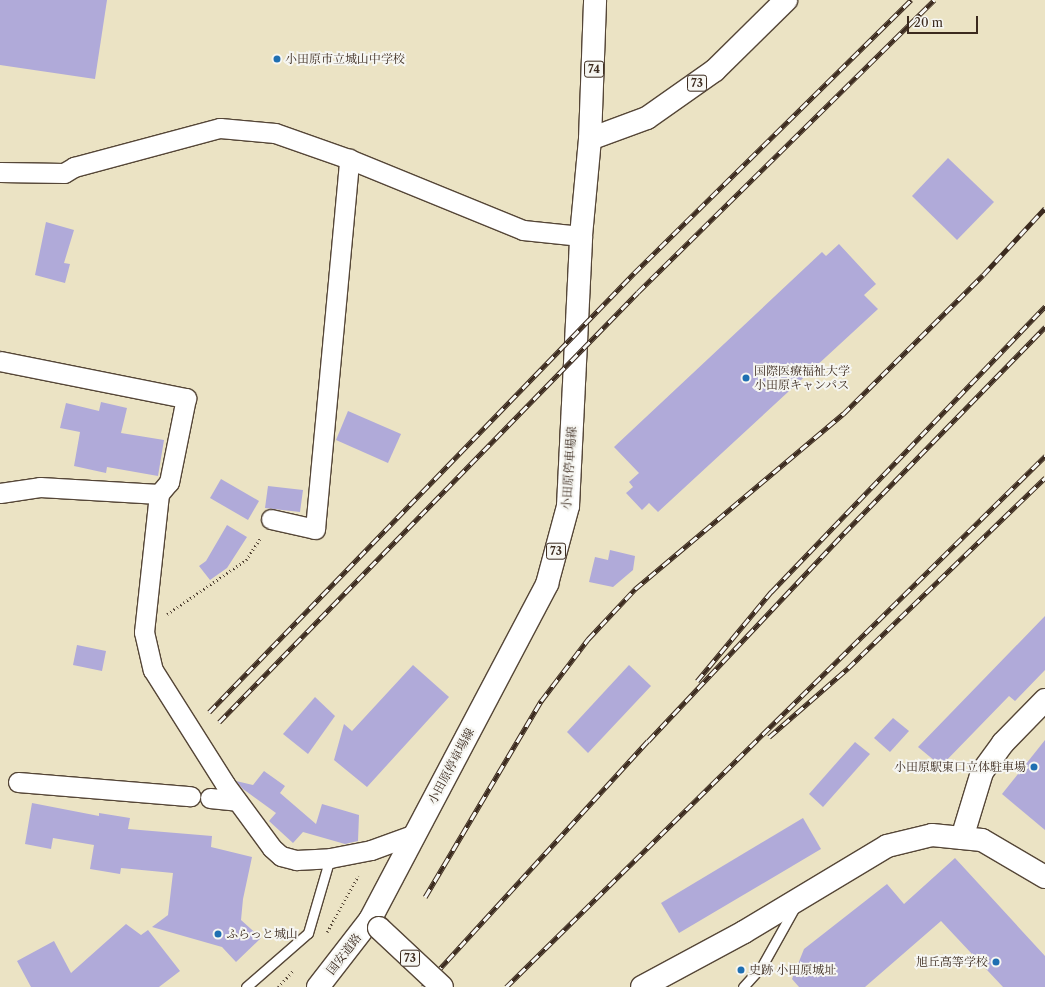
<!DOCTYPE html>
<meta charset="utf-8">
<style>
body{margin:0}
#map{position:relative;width:1045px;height:987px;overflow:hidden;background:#ebe3c4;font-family:"Libre Caslon Text","Noto Serif JP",serif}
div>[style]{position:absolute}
.building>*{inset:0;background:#b0aad9}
.path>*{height:2.5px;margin-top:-1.25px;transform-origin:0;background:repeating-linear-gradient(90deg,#554637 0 1px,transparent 0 4px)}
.roads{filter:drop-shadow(1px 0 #554637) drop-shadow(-1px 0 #554637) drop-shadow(0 1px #554637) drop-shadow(0 -1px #554637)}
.service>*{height:9px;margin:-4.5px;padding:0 4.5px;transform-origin:4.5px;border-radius:4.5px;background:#fff}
.minor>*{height:19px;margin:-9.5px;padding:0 9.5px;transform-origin:9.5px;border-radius:9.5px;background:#fff}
.tertiary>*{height:22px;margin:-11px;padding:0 11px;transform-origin:11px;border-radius:11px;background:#fff}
.primary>*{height:22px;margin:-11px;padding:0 11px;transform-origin:11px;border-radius:11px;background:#fff}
.rail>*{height:4.5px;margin-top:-2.25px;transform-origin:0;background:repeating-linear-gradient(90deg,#f6f6f2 0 9px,#3b2a1e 0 18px);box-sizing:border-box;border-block:1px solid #3b2a1e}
.bridges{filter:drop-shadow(1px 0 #554637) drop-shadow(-1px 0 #554637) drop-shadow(0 1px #554637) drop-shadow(0 -1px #554637)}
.primary-bridge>*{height:22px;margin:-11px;padding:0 11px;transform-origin:11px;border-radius:11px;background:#fff}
.dots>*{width:11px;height:11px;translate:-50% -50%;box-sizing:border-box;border:2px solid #f6f6f2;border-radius:50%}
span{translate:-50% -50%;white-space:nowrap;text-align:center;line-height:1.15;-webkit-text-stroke:4px #f6f6f2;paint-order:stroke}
.shield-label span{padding:1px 3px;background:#f6f6f2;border:1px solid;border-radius:3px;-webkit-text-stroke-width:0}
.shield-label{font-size:11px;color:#3b2a1e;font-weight:700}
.poi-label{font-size:12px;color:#3b2a1e}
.left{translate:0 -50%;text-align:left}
.right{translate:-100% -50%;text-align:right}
.street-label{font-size:12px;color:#3b2a1e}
.scale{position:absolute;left:907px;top:16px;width:71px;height:18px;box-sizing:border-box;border:2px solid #3b2a1e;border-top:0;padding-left:5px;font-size:12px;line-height:14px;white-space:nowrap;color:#3b2a1e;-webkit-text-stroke:3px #f6f6f2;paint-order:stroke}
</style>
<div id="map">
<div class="building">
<div style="clip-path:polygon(0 0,107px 0,95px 79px,0 65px)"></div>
<div style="clip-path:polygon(948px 158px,994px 202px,957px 240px,912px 196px)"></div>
<div style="clip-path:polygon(46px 222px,74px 230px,64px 263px,70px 264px,65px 283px,35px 275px)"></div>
<div style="clip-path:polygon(839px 244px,876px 284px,864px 295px,878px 309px,658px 512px,649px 503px,642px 510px,626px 493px,633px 487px,629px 482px,639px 473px,614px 447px,822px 252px,826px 256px)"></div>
<div style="clip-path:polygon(101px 402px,127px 408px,121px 433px,164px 440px,158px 476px,107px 467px,106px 473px,74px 466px,80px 432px,60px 428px,66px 403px,99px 411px)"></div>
<div style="clip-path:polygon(348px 411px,401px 434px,388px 463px,336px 440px)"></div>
<div style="clip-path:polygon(221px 479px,259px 501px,248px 520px,210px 498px)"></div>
<div style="clip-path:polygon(268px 486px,303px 490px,300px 512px,265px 508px)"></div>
<div style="clip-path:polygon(227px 525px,247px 537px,227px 568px,210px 580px,199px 566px,206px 561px)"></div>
<div style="clip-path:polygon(610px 550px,635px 556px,633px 570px,613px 587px,589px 582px,595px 557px,608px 560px)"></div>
<div style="clip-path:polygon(1045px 616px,1045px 670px,1015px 701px,1009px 696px,941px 766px,918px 747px)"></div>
<div style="clip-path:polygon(77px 645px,106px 651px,102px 671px,73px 665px)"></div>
<div style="clip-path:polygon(413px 665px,449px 697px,367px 787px,334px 760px,344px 724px,352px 731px)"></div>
<div style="clip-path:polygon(629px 665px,651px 686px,588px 753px,567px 732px)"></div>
<div style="clip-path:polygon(315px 697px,335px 716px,308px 754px,283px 734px)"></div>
<div style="clip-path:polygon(893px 718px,909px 731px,890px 752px,874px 738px)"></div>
<div style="clip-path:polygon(1045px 740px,1045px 830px,1002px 794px)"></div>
<div style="clip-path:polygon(855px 742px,870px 754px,823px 807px,809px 794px)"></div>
<div style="clip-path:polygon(264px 771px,285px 786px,280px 793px,316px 824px,322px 804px,359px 815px,358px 841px,345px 844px,303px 832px,293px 843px,269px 821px,276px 813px,243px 789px,236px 781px,253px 785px)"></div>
<div style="clip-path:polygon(32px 803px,99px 816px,99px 813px,130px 818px,128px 829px,212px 836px,211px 847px,252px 857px,243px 899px,241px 920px,261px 938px,236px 962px,222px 947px,152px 927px,168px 915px,173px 873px,121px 868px,120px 874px,90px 869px,94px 845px,53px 838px,51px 849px,25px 844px)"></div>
<div style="clip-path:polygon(803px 818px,821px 849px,679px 933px,661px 903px)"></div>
<div style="clip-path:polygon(955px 858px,1045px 956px,1045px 987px,1003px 987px,941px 921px,865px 987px,799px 987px,792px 979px,804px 949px,887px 884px,904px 904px)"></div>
<div style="clip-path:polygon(126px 924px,141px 935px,148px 930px,180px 971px,159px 987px,31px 987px,17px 961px,54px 941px,71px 973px)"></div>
</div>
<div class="path">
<div style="left:167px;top:614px;width:96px;rotate:-34.4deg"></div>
<div style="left:246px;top:560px;width:27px;rotate:-57deg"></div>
<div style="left:327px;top:932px;width:64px;rotate:-61deg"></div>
<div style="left:278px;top:987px;width:22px;rotate:-47deg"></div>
</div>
<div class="roads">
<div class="service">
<div style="left:246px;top:987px;width:82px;rotate:-41.1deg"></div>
<div style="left:308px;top:933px;width:78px;rotate:-73.7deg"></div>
<div style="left:743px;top:987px;width:28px;rotate:-48deg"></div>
<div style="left:762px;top:966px;width:68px;rotate:-60.8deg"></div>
</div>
<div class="minor">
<div style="left:0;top:172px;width:64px;rotate:0.9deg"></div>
<div style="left:64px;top:173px;width:12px;rotate:-31deg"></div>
<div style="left:74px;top:167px;width:151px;rotate:-15deg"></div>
<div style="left:220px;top:128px;width:55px;rotate:5.2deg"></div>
<div style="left:275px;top:133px;width:78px;rotate:19.4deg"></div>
<div style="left:349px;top:159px;width:188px;rotate:22.2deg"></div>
<div style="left:523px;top:230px;width:58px;rotate:5.9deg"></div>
<div style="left:0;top:361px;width:190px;rotate:11.3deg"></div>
<div style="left:186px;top:398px;width:86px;rotate:101.4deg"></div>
<div style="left:169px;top:482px;width:16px;rotate:130deg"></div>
<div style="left:159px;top:494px;width:139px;rotate:96.2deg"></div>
<div style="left:144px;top:632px;width:39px;rotate:77deg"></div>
<div style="left:153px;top:670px;width:135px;rotate:57.7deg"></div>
<div style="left:225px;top:784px;width:79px;rotate:53.7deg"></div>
<div style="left:272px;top:848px;width:12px;rotate:42deg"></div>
<div style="left:281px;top:856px;width:16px;rotate:15deg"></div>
<div style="left:296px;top:860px;width:34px;rotate:-3deg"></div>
<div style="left:330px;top:858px;width:42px;rotate:-11deg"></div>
<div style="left:371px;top:850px;width:47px;rotate:-20deg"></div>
<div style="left:0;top:493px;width:40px;rotate:-8.5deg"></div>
<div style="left:40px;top:487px;width:119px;rotate:3.4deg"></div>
<div style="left:271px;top:519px;width:45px;rotate:12.8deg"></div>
<div style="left:315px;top:529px;width:372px;rotate:-84.7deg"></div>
<div style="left:18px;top:782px;width:173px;rotate:4.7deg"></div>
<div style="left:210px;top:798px;width:27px;rotate:6deg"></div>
</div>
<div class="tertiary">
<div style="left:962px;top:838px;width:69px;rotate:-73.1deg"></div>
<div style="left:982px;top:772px;width:36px;rotate:-54deg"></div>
<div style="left:1003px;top:743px;width:60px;rotate:-45.7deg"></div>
<div style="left:318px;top:987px;width:85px;rotate:-52.2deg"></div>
<div style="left:642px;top:987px;width:116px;rotate:-28.3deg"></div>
<div style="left:744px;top:932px;width:167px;rotate:-31deg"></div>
<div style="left:887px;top:846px;width:46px;rotate:-13.7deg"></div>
<div style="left:932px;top:835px;width:50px;rotate:5.7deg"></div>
<div style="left:982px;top:840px;width:73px;rotate:30.4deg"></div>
</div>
<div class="primary">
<div style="left:590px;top:139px;width:61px;rotate:-20.2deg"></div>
<div style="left:647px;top:118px;width:83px;rotate:-35.2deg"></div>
<div style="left:715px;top:70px;width:100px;rotate:-44.6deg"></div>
<div style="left:379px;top:928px;width:12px;rotate:-138deg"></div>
<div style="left:370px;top:920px;width:380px;rotate:-62.2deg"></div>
<div style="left:547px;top:584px;width:81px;rotate:-74.9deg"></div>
<div style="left:568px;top:506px;width:270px;rotate:-87.2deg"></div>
<div style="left:581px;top:236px;width:97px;rotate:-84.7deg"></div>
<div style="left:590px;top:139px;width:139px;rotate:-87.9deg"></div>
</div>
</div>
<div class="rail">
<div style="left:697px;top:681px;width:116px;rotate:-50.3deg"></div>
<div style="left:771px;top:592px;width:396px;rotate:-46.2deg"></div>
<div style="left:209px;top:712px;width:611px;rotate:-45.93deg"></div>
<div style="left:634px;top:273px;width:389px;rotate:-44.6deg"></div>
<div style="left:219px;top:722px;width:600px;rotate:-45.74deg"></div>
<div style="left:638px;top:292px;width:416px;rotate:-44.6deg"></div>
<div style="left:769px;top:737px;width:105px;rotate:-41.1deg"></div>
<div style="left:848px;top:668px;width:274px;rotate:-44deg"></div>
<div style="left:425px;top:897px;width:228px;rotate:-59.4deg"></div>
<div style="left:541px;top:701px;width:78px;rotate:-52.8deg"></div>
<div style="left:588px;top:639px;width:69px;rotate:-46.8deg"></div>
<div style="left:635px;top:589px;width:272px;rotate:-40.1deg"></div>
<div style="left:843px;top:414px;width:197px;rotate:-44.8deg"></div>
<div style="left:983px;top:275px;width:91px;rotate:-47.2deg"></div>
<div style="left:423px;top:987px;width:333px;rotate:-47.6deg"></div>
<div style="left:648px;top:741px;width:286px;rotate:-46.7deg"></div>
<div style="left:844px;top:533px;width:288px;rotate:-45.7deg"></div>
<div style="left:506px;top:987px;width:757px;rotate:-44.57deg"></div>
</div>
<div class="bridges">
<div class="primary-bridge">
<div style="left:379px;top:928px;width:86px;rotate:43.1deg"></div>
</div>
</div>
<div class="dots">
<div style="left:277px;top:59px;background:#1f6fb2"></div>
<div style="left:746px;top:378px;background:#1f6fb2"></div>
<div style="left:1034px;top:767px;background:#1f6fb2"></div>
<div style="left:218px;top:934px;background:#1f6fb2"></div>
<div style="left:996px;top:962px;background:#1f6fb2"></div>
<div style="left:741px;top:970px;background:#1f6fb2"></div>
</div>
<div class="shield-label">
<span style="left:594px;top:69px">74</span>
<span style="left:697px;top:83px">73</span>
<span style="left:556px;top:551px">73</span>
<span style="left:410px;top:958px">73</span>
</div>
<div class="poi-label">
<span class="left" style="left:285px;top:59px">小田原市立城山中学校</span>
<span class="left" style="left:754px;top:378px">国際医療福祉大学<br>小田原キャンパス</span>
<span class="right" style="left:1026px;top:767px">小田原駅東口立体駐車場</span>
<span class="left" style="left:226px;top:934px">ふらっと城山</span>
<span class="right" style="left:988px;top:962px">旭丘高等学校</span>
<span class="left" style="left:749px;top:970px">史跡 小田原城址</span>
</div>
<div class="street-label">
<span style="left:569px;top:468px;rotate:-86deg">小田原停車場線</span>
<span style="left:451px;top:766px;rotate:-62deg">小田原停車場線</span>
<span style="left:344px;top:954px;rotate:-52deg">国安道路</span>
</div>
<div class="scale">20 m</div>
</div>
